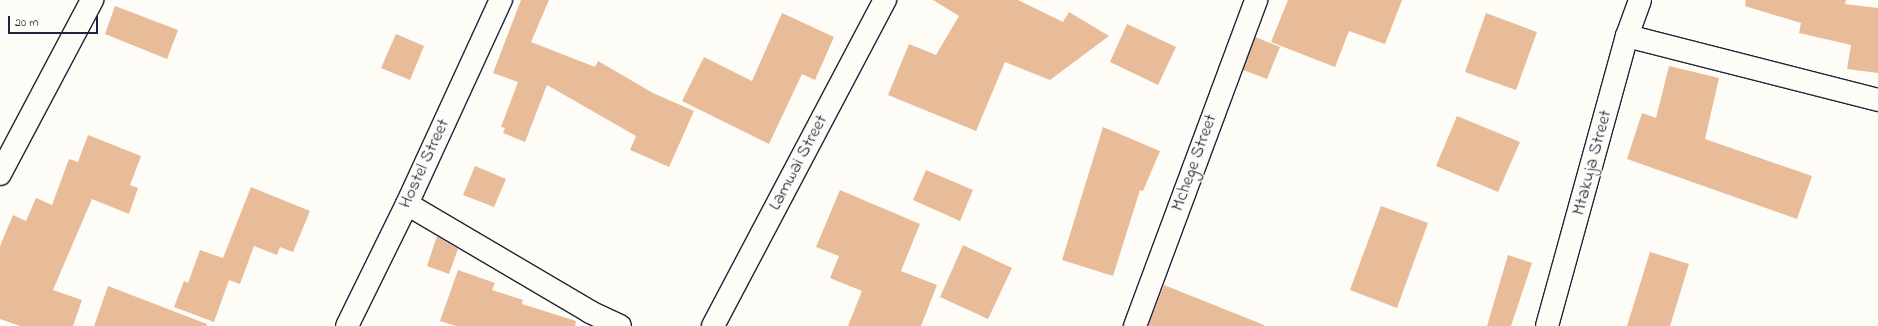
<!DOCTYPE html>
<style>
body{margin:0}
#map{position:relative;width:1878px;height:326px;overflow:hidden;background:#fdfcf7;font-family:"Indie Flower",sans-serif}
div>[style]{position:absolute}
.building>*{inset:0;background:#e8bc98}
.roads{filter:drop-shadow(1px 0 #22223b) drop-shadow(-1px 0 #22223b) drop-shadow(0 1px #22223b) drop-shadow(0 -1px #22223b)}
.street>*{height:22px;margin:-11px;padding:0 11px;transform-origin:11px;border-radius:11px;background:#fdfcf7}
span{translate:-50% -50%;white-space:nowrap;text-align:center;line-height:1.15;-webkit-text-stroke:3px #fdfcf7;paint-order:stroke}
.street-label{font-size:18px;color:#22223b}
.scale{position:absolute;left:8px;top:16px;width:90px;height:18px;box-sizing:border-box;border:2px solid #22223b;border-top:0;padding-left:5px;font-size:12px;line-height:14px;white-space:nowrap;color:#22223b;-webkit-text-stroke:3px #fdfcf7;paint-order:stroke}
</style>
<div id="map">
<div class="building">
<div style="clip-path:polygon(521px 0,549px 0,531px 42px,595px 67px,598px 61px,653px 93px,694px 111px,669px 167px,630px 150px,636px 136px,547px 85px,525px 142px,503px 133px,505px 128px,501px 127px,518px 82px,493px 73px)"></div>
<div style="clip-path:polygon(933px 0,1018px 0,1063px 22px,1069px 12px,1109px 36px,1050px 80px,1005px 62px,976px 131px,888px 95px,909px 44px,936px 55px,959px 16px)"></div>
<div style="clip-path:polygon(1288px 0,1402px 0,1385px 44px,1349px 31px,1335px 67px,1271px 42px)"></div>
<div style="clip-path:polygon(1746px 0,1846px 0,1845px 4px,1878px 8px,1878px 73px,1847px 69px,1851px 45px,1799px 33px,1801px 23px,1745px 6px)"></div>
<div style="clip-path:polygon(115px 6px,178px 30px,167px 59px,105px 34px)"></div>
<div style="clip-path:polygon(782px 13px,834px 37px,815px 80px,802px 74px,769px 144px,682px 101px,704px 57px,752px 81px)"></div>
<div style="clip-path:polygon(1486px 13px,1537px 32px,1516px 90px,1465px 72px)"></div>
<div style="clip-path:polygon(1127px 24px,1176px 47px,1158px 85px,1110px 62px)"></div>
<div style="clip-path:polygon(396px 34px,424px 46px,410px 80px,381px 68px)"></div>
<div style="clip-path:polygon(1255px 37px,1280px 47px,1267px 79px,1243px 70px)"></div>
<div style="clip-path:polygon(1669px 66px,1719px 78px,1705px 139px,1812px 176px,1797px 219px,1627px 159px,1642px 113px,1656px 118px)"></div>
<div style="clip-path:polygon(1457px 116px,1520px 142px,1498px 192px,1436px 166px)"></div>
<div style="clip-path:polygon(1103px 127px,1160px 151px,1143px 191px,1140px 190px,1113px 276px,1062px 260px)"></div>
<div style="clip-path:polygon(88px 135px,141px 156px,130px 185px,138px 188px,129px 214px,92px 199px,53px 290px,82px 300px,73px 326px,20px 326px,0 319px,0 246px,13px 215px,26px 221px,36px 198px,52px 205px,69px 159px,78px 162px)"></div>
<div style="clip-path:polygon(475px 166px,506px 179px,494px 207px,463px 195px)"></div>
<div style="clip-path:polygon(926px 170px,973px 190px,960px 221px,913px 200px)"></div>
<div style="clip-path:polygon(251px 187px,310px 211px,293px 252px,280px 247px,277px 255px,254px 246px,240px 284px,229px 280px,214px 322px,174px 307px,184px 281px,188px 283px,200px 250px,223px 258px)"></div>
<div style="clip-path:polygon(840px 190px,920px 224px,901px 271px,937px 285px,921px 326px,848px 326px,862px 291px,830px 278px,839px 256px,816px 247px)"></div>
<div style="clip-path:polygon(1381px 206px,1428px 223px,1397px 308px,1350px 290px)"></div>
<div style="clip-path:polygon(437px 236px,458px 249px,449px 274px,427px 266px)"></div>
<div style="clip-path:polygon(963px 245px,1012px 268px,988px 319px,940px 297px)"></div>
<div style="clip-path:polygon(1650px 252px,1689px 264px,1670px 326px,1627px 326px)"></div>
<div style="clip-path:polygon(1508px 255px,1532px 263px,1511px 326px,1487px 326px)"></div>
<div style="clip-path:polygon(458px 270px,495px 283px,492px 290px,523px 300px,522px 304px,576px 321px,575px 326px,456px 326px,440px 321px)"></div>
<div style="clip-path:polygon(1164px 285px,1264px 325px,1264px 326px,1148px 326px)"></div>
<div style="clip-path:polygon(108px 286px,207px 324px,207px 326px,94px 326px)"></div>
</div>
<div class="roads">
<div class="street">
<div style="left:1627px;top:36px;width:259px;rotate:14.3deg"></div>
<div style="left:0;top:174px;width:197px;rotate:-62.1deg"></div>
<div style="left:407px;top:204px;width:212px;rotate:30.5deg"></div>
<div style="left:590px;top:312px;width:33px;rotate:25deg"></div>
<div style="left:347px;top:326px;width:136px;rotate:-63.8deg"></div>
<div style="left:407px;top:204px;width:225px;rotate:-65.3deg"></div>
<div style="left:713px;top:326px;width:369px;rotate:-62.2deg"></div>
<div style="left:1135px;top:326px;width:348px;rotate:-69.6deg"></div>
<div style="left:1547px;top:326px;width:301px;rotate:-74.6deg"></div>
<div style="left:1627px;top:36px;width:38px;rotate:-70deg"></div>
</div>
</div>
<div class="street-label">
<span style="left:799px;top:163px;rotate:-62deg">Lamwai Street</span>
<span style="left:1195px;top:163px;rotate:-70deg">Mchege Street</span>
<span style="left:1593px;top:163px;rotate:-75deg">Mtakuja Street</span>
<span style="left:425px;top:164px;rotate:-65deg">Hostel Street</span>
</div>
<div class="scale">20 m</div>
</div>
